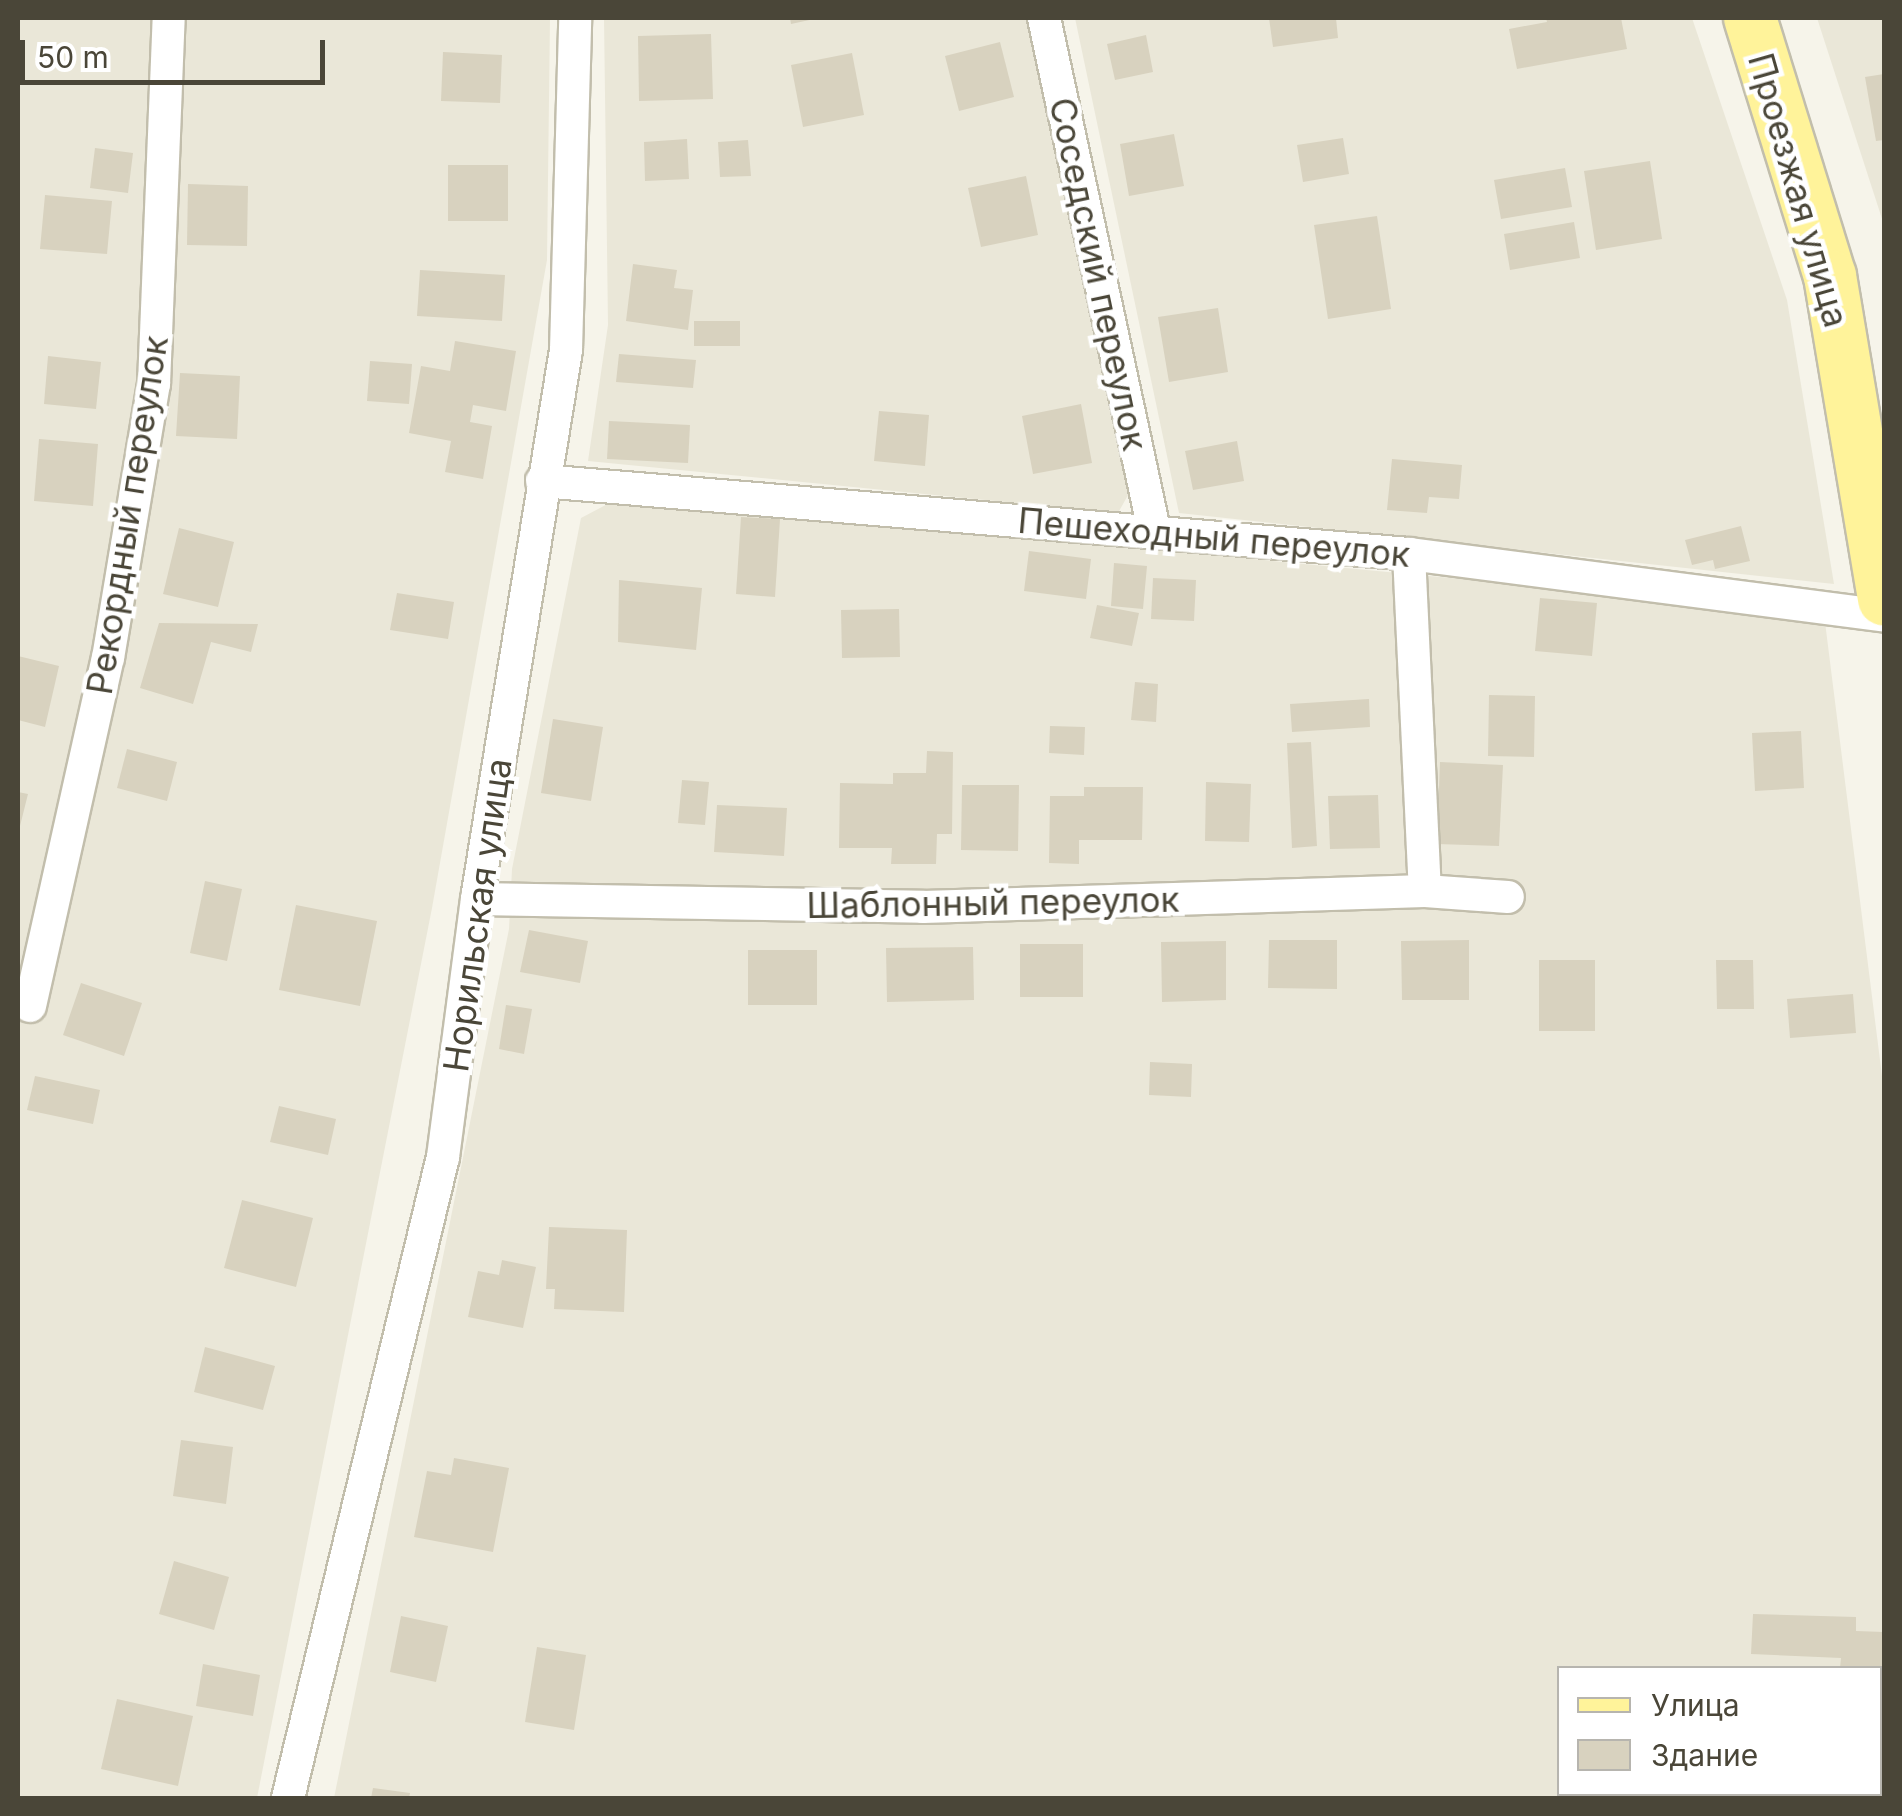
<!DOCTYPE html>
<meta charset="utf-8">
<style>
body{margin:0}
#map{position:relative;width:1902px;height:1816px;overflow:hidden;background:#f6f4ea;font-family:Inter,sans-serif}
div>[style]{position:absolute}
.residential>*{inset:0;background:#eae7d8}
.building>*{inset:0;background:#d8d2bf}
.roads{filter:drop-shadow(2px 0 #c2beac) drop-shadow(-2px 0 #c2beac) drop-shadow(0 2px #c2beac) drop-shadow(0 -2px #c2beac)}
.street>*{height:32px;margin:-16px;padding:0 16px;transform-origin:16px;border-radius:16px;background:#fff}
.primary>*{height:52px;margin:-26px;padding:0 26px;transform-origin:26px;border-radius:26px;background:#fff39a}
span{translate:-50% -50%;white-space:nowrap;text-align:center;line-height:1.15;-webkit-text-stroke:9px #fff;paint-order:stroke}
.street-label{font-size:35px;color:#4a4638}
.frame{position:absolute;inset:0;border:20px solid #4a4638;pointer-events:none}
.legend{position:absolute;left:1557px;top:1666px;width:325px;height:130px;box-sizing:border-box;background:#fff;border:2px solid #b7b5af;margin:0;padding:12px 18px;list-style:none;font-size:30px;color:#4a4638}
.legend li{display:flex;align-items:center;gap:20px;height:50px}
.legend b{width:50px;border:2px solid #b7b5af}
.scale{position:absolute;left:20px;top:40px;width:305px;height:45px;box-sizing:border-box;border:5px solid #4a4638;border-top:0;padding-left:12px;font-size:30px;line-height:35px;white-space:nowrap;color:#4a4638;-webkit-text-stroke:8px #fff;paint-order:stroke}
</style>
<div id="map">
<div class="residential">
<div style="clip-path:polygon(18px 18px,550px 18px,547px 260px,432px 908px,257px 1798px,18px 1798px)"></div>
<div style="clip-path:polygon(604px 18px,1030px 18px,1132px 488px,1118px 513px,588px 461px,608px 325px)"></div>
<div style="clip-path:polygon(1075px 18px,1692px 18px,1787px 300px,1834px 584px,1179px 513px)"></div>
<div style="clip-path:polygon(1817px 18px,1884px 18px,1884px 225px)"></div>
<div style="clip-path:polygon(evenodd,619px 498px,1824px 614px,1884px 1092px,1884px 1798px,334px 1798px,509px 929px,512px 869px,581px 518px,619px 498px,1560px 1668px,1880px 1668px,1880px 1794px,1560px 1794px,1560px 1668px)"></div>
</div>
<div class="building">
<div style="clip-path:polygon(790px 18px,814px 18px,814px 19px,791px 24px)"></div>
<div style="clip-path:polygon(1269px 18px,1336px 18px,1338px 38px,1273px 47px)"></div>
<div style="clip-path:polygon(1546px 18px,1621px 18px,1627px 49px,1517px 69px,1509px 29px,1547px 22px)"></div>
<div style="clip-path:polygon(711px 34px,713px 99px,639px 101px,638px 36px)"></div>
<div style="clip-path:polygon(1146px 35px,1153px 72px,1115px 80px,1107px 44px)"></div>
<div style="clip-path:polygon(1000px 42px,1014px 97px,959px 111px,945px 56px)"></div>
<div style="clip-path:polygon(443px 52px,502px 55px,500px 103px,441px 101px)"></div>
<div style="clip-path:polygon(852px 53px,864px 115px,803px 127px,791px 65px)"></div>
<div style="clip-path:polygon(1884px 74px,1884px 140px,1876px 141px,1865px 77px)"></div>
<div style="clip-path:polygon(1174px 134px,1184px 186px,1129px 196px,1120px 144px)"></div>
<div style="clip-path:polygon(1343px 138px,1349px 174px,1303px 182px,1297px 145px)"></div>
<div style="clip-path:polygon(687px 139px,689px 179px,645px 181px,644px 142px)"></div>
<div style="clip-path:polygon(748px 140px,751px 176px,720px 177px,718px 142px)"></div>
<div style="clip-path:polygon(95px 148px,133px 153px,128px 193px,90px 188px)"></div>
<div style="clip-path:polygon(1650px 161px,1662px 239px,1596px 250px,1584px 171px)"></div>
<div style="clip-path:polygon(448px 165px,508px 165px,508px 221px,448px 221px)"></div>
<div style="clip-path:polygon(1565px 168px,1572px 207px,1501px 219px,1494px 180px)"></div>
<div style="clip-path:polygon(1026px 176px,1038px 235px,981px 247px,968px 188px)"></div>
<div style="clip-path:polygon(188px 184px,248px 186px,247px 246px,187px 245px)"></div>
<div style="clip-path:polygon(45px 195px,112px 201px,107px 254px,40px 249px)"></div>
<div style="clip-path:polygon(1377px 216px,1391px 309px,1328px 319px,1314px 225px)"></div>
<div style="clip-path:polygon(1574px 222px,1580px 258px,1510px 270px,1504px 234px)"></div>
<div style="clip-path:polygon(633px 264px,677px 270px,674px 288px,693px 290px,688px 330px,626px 321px)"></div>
<div style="clip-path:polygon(420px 270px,505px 275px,502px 321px,417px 316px)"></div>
<div style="clip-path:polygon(1218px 308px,1228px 372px,1169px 382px,1158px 317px)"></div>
<div style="clip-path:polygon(694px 321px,740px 321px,740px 346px,694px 346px)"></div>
<div style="clip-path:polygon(455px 341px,516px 351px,506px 411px,473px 405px,470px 422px,492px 426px,483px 479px,445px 472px,451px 441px,409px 433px,421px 366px,450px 371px)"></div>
<div style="clip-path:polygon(619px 354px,696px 360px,693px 388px,616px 382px)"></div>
<div style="clip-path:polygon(48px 356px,101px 362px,96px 409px,44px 404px)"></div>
<div style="clip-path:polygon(370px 361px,412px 364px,409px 404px,367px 401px)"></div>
<div style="clip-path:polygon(180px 373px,240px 376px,237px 439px,176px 436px)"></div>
<div style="clip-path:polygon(1081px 404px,1092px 463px,1033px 474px,1022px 416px)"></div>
<div style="clip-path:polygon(879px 411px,929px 415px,925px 466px,874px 461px)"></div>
<div style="clip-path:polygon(609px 421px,690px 425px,688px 463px,607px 459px)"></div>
<div style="clip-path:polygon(39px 439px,98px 444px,93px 506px,34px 501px)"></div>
<div style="clip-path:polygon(1237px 441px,1244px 481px,1193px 490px,1185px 451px)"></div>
<div style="clip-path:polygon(1392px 459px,1462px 465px,1459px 499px,1429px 497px,1427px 513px,1387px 510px)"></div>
<div style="clip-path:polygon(741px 517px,780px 519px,775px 597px,736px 594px)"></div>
<div style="clip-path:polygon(1741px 526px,1750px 561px,1715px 569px,1713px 560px,1692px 565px,1685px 540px)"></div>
<div style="clip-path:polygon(179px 528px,234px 542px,218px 607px,163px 594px)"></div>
<div style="clip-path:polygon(1029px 551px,1091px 559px,1086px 599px,1024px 591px)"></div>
<div style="clip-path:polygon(1114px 563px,1147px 566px,1143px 609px,1111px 606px)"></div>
<div style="clip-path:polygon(1153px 578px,1196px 580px,1194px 621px,1151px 619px)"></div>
<div style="clip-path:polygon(619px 580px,702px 588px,696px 650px,618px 642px)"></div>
<div style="clip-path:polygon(397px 593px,454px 602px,448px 639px,390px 630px)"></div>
<div style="clip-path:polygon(1540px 598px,1597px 603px,1592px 656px,1535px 651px)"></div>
<div style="clip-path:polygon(1097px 605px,1139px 613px,1132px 646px,1090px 638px)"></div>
<div style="clip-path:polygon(899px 609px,900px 657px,842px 658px,841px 610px)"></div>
<div style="clip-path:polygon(159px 623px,258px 624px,251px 652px,211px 642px,193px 704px,140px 688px)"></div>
<div style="clip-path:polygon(18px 656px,59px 666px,45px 727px,18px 720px)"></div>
<div style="clip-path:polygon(1135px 682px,1158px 684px,1156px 722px,1131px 720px)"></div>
<div style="clip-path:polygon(1489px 695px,1535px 696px,1534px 757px,1488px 756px)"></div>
<div style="clip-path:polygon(1369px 699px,1370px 727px,1292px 732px,1290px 704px)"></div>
<div style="clip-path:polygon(553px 719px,603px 727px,591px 801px,541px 793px)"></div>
<div style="clip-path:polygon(1050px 726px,1085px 727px,1084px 755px,1049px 753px)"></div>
<div style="clip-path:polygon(1801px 731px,1804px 788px,1755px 791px,1752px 733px)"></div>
<div style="clip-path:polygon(1311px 742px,1317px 846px,1292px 848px,1287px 743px)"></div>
<div style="clip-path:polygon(127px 749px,177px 762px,167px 801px,117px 788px)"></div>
<div style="clip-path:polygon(927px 751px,953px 752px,952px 834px,937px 834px,936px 864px,891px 864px,892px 848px,839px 848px,840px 783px,893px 784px,893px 773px,926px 773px)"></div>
<div style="clip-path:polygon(1440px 762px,1503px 765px,1499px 846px,1437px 844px)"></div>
<div style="clip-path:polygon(682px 780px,709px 782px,705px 825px,678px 823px)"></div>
<div style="clip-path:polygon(1206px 782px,1251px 784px,1249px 842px,1205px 841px)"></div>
<div style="clip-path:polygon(962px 785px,1019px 785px,1018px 851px,961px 850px)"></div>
<div style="clip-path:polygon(1084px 787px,1143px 787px,1142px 840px,1079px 840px,1079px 864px,1049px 863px,1050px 796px,1084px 796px)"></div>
<div style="clip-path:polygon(18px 792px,28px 794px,19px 830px,18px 830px)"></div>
<div style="clip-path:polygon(1378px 795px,1380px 848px,1330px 849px,1328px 796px)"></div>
<div style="clip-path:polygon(717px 805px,787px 808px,784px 856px,714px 852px)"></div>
<div style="clip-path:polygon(205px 881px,242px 889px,227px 961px,190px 953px)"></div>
<div style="clip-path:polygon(296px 905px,377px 921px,360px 1006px,279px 990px)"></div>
<div style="clip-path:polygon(529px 930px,588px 941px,580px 983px,520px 972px)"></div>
<div style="clip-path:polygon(1269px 940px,1337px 940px,1337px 989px,1268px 988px)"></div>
<div style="clip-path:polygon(1469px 940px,1469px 1000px,1402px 1000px,1401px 941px)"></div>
<div style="clip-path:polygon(1226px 941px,1226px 1000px,1162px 1002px,1161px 942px)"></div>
<div style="clip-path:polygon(1020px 944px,1083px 944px,1083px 997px,1020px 997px)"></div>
<div style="clip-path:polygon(973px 947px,974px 1000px,887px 1002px,886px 948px)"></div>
<div style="clip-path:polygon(748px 950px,817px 950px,817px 1005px,748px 1005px)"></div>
<div style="clip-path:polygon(1539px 960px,1595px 960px,1595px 1031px,1539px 1031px)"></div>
<div style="clip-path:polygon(1716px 960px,1753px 960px,1754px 1009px,1717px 1009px)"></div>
<div style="clip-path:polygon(81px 983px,142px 1003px,124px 1056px,63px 1035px)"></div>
<div style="clip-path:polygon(1853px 994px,1856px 1033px,1790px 1038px,1787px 999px)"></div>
<div style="clip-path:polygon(506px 1005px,532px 1009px,524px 1054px,499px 1049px)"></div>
<div style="clip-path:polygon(1150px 1062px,1192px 1064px,1191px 1097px,1149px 1095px)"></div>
<div style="clip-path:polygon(35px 1076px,100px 1090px,93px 1124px,27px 1110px)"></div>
<div style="clip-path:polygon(279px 1106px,336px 1119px,328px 1155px,270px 1142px)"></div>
<div style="clip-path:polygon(242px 1200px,313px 1218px,296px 1287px,224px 1268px)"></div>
<div style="clip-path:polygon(549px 1227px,627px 1230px,624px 1312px,554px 1309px,555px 1289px,546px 1289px)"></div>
<div style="clip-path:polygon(502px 1260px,536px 1267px,523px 1328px,468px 1317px,478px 1271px,499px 1275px)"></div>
<div style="clip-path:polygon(205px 1347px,275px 1366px,263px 1410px,194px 1392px)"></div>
<div style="clip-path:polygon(181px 1440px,233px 1447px,226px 1504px,173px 1496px)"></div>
<div style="clip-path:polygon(454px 1458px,509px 1468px,493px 1552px,414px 1537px,427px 1471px,451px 1475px)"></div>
<div style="clip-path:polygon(174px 1561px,229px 1577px,214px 1630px,159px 1614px)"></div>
<div style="clip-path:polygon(1753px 1614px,1856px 1617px,1856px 1631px,1884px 1632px,1884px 1734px,1880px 1734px,1880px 1668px,1840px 1668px,1841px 1658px,1751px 1654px)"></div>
<div style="clip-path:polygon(401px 1616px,448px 1626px,436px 1682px,390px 1672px)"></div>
<div style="clip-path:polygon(537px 1647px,586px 1655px,574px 1730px,525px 1722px)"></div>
<div style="clip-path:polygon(203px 1664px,260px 1675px,253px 1716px,196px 1706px)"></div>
<div style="clip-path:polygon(117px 1699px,193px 1716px,178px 1786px,101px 1769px)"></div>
<div style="clip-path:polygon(373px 1788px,410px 1793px,409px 1798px,371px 1798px)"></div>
<div style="clip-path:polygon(1581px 1794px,1645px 1794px,1644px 1798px,1598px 1798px)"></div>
</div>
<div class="roads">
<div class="street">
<div style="left:1044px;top:18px;width:524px;rotate:77.87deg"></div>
<div style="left:542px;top:481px;width:870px;rotate:4.81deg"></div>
<div style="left:1409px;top:554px;width:479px;rotate:7.4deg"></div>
<div style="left:1409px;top:554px;width:337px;rotate:87.3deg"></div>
<div style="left:477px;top:899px;width:446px;rotate:1deg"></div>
<div style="left:923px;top:907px;width:502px;rotate:-1.83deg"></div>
<div style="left:1425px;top:891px;width:83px;rotate:4.1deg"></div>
<div style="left:30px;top:1006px;width:357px;rotate:-77.4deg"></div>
<div style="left:108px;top:658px;width:278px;rotate:-80.5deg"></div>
<div style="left:154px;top:384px;width:366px;rotate:-87.7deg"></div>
<div style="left:288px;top:1798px;width:659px;rotate:-76.41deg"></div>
<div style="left:443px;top:1157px;width:260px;rotate:-82.5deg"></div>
<div style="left:477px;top:899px;width:556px;rotate:-80.79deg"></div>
<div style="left:566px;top:350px;width:332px;rotate:-88.4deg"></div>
</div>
<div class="primary">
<div style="left:1750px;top:18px;width:270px;rotate:72.8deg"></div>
<div style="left:1830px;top:276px;width:328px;rotate:80.5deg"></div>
</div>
</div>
<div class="street-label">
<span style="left:1799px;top:190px;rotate:74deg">Проезжая улица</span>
<span style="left:1099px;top:274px;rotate:78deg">Соседский переулок</span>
<span style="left:127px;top:515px;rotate:-81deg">Рекордный переулок</span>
<span style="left:1214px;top:537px;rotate:5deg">Пешеходный переулок</span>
<span style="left:993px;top:902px;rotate:-1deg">Шаблонный переулок</span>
<span style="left:477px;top:915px;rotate:-82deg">Норильская улица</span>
</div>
<div class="frame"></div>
<ul class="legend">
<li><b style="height:12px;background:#fff39a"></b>Улица</li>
<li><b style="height:28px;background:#d8d2bf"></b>Здание</li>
</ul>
<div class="scale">50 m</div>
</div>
